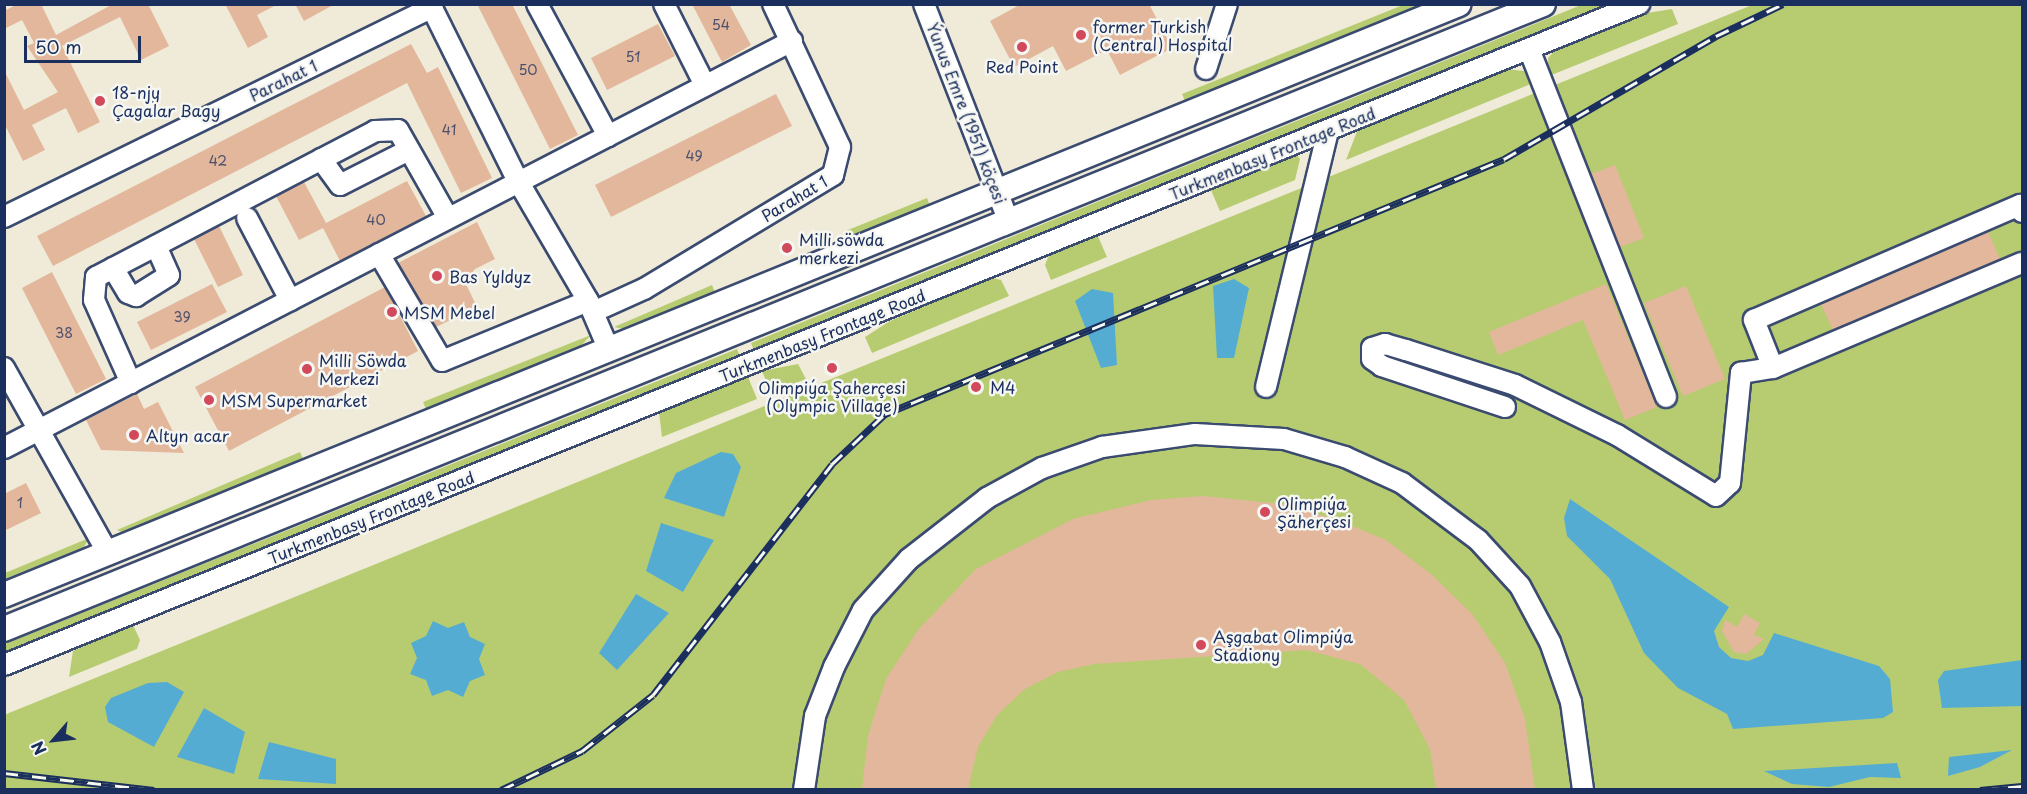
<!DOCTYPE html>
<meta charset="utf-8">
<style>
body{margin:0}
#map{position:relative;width:2027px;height:794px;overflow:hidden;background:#efebd8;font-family:"Playpen Sans",sans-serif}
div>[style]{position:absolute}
.green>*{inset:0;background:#b7cc71}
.water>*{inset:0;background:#55acd2}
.building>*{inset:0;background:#e2b79b}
.roads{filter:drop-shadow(2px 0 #3b4b70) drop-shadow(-2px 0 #3b4b70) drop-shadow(0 2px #3b4b70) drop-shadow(0 -2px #3b4b70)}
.minor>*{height:20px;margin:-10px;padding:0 10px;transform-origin:10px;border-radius:10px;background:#fff}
.major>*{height:24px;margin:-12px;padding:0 12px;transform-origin:12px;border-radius:12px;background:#fff}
.rail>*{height:7px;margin-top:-3.5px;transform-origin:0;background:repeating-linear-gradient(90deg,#f6f6f2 0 14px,#1b2f5e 0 28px);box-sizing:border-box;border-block:2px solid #1b2f5e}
.dots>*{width:16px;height:16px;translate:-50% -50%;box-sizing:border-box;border:3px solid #f6f6f2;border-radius:50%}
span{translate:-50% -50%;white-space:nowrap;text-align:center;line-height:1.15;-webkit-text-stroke:5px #f6f6f2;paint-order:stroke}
.number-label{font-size:14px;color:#4d516d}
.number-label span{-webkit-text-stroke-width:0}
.poi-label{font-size:16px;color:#1b2f5e}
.left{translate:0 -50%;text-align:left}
.street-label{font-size:16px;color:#1b2f5e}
.frame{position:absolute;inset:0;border:6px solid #1b2f5e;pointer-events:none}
.north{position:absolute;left:24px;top:710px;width:60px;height:60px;-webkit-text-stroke:4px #f6f6f2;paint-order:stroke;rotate:242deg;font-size:16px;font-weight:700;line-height:24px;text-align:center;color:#1b2f5e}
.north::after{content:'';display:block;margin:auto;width:21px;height:27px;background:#1b2f5e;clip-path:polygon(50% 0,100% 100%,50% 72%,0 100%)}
.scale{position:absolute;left:24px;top:36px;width:117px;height:27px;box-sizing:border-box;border:3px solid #1b2f5e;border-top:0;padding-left:8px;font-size:18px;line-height:21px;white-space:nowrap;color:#1b2f5e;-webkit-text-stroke:4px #f6f6f2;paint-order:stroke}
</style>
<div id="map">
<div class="green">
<div style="clip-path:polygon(1403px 5px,1423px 5px,1185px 101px,1182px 94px)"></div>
<div style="clip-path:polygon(1581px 5px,1605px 5px,754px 351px,751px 343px)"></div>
<div style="clip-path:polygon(1752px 5px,2022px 5px,2022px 789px,5px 790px,4px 715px)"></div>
<div style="clip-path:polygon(1672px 9px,1678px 24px,1549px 76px,1548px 58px,1557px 48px,1641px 14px)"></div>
<div style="clip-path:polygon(1506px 69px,1524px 71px,1533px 83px,1346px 160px,1358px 129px)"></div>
<div style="clip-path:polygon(1295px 153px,1300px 159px,1295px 180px,1220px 211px,1210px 188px)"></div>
<div style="clip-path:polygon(927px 198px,930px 206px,858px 235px,843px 232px)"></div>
<div style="clip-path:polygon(1097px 234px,1107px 257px,1051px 280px,1045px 265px,1049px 255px)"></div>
<div style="clip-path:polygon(992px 278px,1001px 280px,1009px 296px,872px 353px,865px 337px,890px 321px)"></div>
<div style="clip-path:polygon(712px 285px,715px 293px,624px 329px,614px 327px)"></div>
<div style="clip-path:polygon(591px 335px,579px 348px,426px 409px,423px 402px)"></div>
<div style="clip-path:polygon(737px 349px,740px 357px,5px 655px,5px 644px)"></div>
<div style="clip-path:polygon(798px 364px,806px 379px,771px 393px,762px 371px)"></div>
<div style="clip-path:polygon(748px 377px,757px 399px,662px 437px,659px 412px)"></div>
<div style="clip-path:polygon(300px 452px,303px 459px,124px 533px,117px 530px)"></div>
<div style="clip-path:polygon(89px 538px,84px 547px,5px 579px,5px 573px)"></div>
<div style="clip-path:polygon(133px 625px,140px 640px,137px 649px,69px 677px,73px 651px)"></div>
</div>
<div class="water">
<div style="clip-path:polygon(1234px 279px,1249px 288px,1234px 358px,1217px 358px,1213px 286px)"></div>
<div style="clip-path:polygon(1092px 289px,1113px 293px,1117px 365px,1101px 368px,1075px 301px)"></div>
<div style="clip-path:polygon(721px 452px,733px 454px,741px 467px,724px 517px,664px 498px,676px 473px)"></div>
<div style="clip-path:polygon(1570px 499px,1729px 607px,1714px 631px,1719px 647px,1731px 658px,1748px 661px,1763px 655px,1774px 633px,1879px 666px,1890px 679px,1893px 712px,1883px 718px,1733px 729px,1727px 714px,1678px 688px,1644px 653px,1610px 579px,1567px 536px,1564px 518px)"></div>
<div style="clip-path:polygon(661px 523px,714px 540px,683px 592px,646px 571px)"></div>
<div style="clip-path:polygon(636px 594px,669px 613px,617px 670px,599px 653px)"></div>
<div style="clip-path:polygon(433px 621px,448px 628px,464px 622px,470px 637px,485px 644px,479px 659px,485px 675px,470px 681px,463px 697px,448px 690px,432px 696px,426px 680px,410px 674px,417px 658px,411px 643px,426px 636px)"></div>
<div style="clip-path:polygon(2022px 660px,2022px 706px,1942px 708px,1938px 680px,1944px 671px)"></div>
<div style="clip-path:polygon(167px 682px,184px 692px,154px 747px,108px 722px,105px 707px,111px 698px,148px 683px)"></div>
<div style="clip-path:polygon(204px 708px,245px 732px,234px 774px,177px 757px)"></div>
<div style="clip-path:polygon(269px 742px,336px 759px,336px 784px,258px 779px)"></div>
<div style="clip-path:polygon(2012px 750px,1980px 767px,1948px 776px,1949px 757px)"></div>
<div style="clip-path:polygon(1897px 763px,1901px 778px,1870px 777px,1829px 787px,1792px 784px,1764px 771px)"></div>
</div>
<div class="building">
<div style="clip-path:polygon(18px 4px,41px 4px,56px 35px,113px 4px,148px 4px,169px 46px,141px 60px,120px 17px,62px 46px,100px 122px,78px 133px,66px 108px,32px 125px,45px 150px,23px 161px,4px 123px,4px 70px,24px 110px,58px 92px,27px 46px,34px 43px,22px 20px,4px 29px,4px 11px)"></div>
<div style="clip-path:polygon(225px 4px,278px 4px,257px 15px,268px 37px,248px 48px)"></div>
<div style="clip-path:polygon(295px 4px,335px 4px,304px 21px)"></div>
<div style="clip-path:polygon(477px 4px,512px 4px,578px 135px,550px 149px)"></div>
<div style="clip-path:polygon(692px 4px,729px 4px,751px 45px,722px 62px)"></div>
<div style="clip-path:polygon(1021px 4px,1149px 4px,1172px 48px,1120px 75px,1107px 50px,1066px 71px,1053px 46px,1014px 67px,990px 21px)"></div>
<div style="clip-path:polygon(658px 24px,675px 56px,607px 90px,591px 58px)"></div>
<div style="clip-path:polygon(411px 44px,427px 73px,438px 67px,492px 178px,461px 193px,407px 83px,53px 266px,37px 236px)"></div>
<div style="clip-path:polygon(776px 94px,792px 126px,611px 217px,595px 185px)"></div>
<div style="clip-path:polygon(1615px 165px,1644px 238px,1620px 247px,1591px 174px)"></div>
<div style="clip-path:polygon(407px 181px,426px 216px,340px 261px,323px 228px,299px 240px,276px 196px,304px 182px,326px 223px)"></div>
<div style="clip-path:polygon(477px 222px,495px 259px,475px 269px,465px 282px,477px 307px,436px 327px,398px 263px)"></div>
<div style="clip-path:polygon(219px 226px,243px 275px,218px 287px,194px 239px)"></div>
<div style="clip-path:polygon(1988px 232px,2000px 259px,1833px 330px,1821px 304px)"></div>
<div style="clip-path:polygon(52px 272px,106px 379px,76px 394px,22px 288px)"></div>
<div style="clip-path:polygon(212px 284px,227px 312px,151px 350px,137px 322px)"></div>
<div style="clip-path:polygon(1606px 284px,1657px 407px,1625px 420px,1583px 320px,1498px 355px,1489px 332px)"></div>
<div style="clip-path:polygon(1686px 286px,1725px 379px,1683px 396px,1644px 303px)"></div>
<div style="clip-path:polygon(385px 287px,418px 351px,229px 451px,195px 387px)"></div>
<div style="clip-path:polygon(137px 394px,144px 409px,158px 402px,184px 453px,101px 450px,86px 420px)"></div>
<div style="clip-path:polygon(26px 483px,41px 513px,4px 531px,4px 494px)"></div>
<div style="clip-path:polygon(1203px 496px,1283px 504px,1335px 519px,1386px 540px,1431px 574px,1472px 614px,1505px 663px,1525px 719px,1535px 789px,1436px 789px,1430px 749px,1404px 700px,1360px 664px,1306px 650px,1094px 664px,1058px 672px,1025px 689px,997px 715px,978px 747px,968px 789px,862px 789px,868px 736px,886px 679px,918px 630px,976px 569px,1073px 519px,1151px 500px)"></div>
<div style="clip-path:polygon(1744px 614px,1760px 623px,1754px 635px,1764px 639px,1746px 654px,1734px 652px,1722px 631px,1725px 620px,1737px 627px)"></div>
</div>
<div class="roads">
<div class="minor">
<div style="left:430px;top:4px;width:198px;rotate:63.6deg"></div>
<div style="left:518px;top:181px;width:139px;rotate:59.7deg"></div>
<div style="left:588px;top:301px;width:53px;rotate:66.8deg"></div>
<div style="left:537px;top:4px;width:150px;rotate:61.7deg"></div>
<div style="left:664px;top:4px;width:91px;rotate:63.2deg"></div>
<div style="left:924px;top:4px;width:234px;rotate:68.7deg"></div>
<div style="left:1529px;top:49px;width:374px;rotate:68.5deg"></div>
<div style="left:1206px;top:69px;width:68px;rotate:-72.1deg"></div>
<div style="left:321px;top:159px;width:32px;rotate:54deg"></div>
<div style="left:340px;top:185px;width:77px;rotate:-26.9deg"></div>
<div style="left:4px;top:217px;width:477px;rotate:-26.1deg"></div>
<div style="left:247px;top:218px;width:93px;rotate:62.3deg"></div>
<div style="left:379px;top:254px;width:124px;rotate:59.5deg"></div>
<div style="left:442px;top:361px;width:158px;rotate:-22.3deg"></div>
<div style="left:113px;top:268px;width:29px;rotate:59deg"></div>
<div style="left:128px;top:293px;width:9px;rotate:21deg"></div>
<div style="left:136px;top:296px;width:39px;rotate:-32deg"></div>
<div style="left:169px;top:275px;width:32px;rotate:-114deg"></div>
<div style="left:593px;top:312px;width:56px;rotate:-24.3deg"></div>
<div style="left:644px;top:289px;width:221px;rotate:-31.1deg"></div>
<div style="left:833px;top:175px;width:29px;rotate:-76deg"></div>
<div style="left:840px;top:147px;width:158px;rotate:-115.1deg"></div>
<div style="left:4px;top:368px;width:212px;rotate:60.7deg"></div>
<div style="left:1773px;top:368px;width:52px;rotate:-111.6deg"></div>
<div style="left:1754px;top:320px;width:290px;rotate:-23.4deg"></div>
<div style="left:2020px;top:205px;width:7px;rotate:74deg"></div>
<div style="left:131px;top:383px;width:91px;rotate:-114deg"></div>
<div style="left:94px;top:300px;width:23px;rotate:-85deg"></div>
<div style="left:96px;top:277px;width:315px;rotate:-27.6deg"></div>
<div style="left:375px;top:131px;width:23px;rotate:-2deg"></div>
<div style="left:398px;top:130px;width:101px;rotate:60.4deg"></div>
<div style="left:1266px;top:387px;width:264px;rotate:-76.4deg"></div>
<div style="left:1505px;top:407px;width:130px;rotate:-161.6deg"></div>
<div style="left:1382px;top:366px;width:12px;rotate:-145deg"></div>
<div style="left:1372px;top:359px;width:11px;rotate:-90deg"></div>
<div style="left:1372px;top:348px;width:14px;rotate:-17deg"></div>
<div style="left:1385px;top:344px;width:22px;rotate:16deg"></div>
<div style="left:1406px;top:350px;width:114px;rotate:17.8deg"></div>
<div style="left:1515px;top:385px;width:114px;rotate:26.1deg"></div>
<div style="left:1617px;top:435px;width:116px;rotate:31.6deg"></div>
<div style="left:1716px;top:496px;width:19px;rotate:-43deg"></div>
<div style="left:1730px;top:483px;width:111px;rotate:-84.3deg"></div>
<div style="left:1741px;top:373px;width:32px;rotate:-9deg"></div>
<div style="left:1773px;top:368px;width:270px;rotate:-22.9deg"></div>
<div style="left:4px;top:448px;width:887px;rotate:-27.32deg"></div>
<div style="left:4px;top:665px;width:1764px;rotate:-22.01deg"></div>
<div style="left:804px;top:790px;width:75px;rotate:-81.5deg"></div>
<div style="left:815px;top:716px;width:53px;rotate:-68.8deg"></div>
<div style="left:834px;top:667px;width:64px;rotate:-63deg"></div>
<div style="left:863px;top:610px;width:69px;rotate:-48deg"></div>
<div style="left:909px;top:559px;width:99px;rotate:-38deg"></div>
<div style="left:987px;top:498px;width:63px;rotate:-28.6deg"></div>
<div style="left:1042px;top:468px;width:64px;rotate:-19.3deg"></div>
<div style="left:1102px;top:447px;width:94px;rotate:-8deg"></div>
<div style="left:1195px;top:434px;width:89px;rotate:3.2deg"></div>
<div style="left:1284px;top:439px;width:64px;rotate:16.4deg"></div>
<div style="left:1345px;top:457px;width:63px;rotate:24.5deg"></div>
<div style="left:1402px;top:483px;width:95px;rotate:36.9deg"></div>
<div style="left:1478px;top:540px;width:62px;rotate:47.6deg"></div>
<div style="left:1520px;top:586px;width:64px;rotate:61.8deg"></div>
<div style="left:1550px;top:642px;width:64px;rotate:70.7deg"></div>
<div style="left:1571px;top:702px;width:89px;rotate:82.2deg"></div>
</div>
<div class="major">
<div style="left:4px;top:595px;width:1570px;rotate:-22.11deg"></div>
<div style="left:4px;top:629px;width:1661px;rotate:-22.1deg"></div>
</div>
</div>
<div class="rail">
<div style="left:4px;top:773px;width:151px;rotate:6.5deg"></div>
<div style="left:501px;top:790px;width:90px;rotate:-25.7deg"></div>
<div style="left:582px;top:751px;width:90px;rotate:-38.3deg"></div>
<div style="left:653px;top:695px;width:292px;rotate:-52.2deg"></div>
<div style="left:832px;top:464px;width:73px;rotate:-43.3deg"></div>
<div style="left:885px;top:414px;width:669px;rotate:-22.39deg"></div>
<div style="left:1504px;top:159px;width:245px;rotate:-30.1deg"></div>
<div style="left:1716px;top:36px;width:74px;rotate:-25.5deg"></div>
<div style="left:1980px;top:790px;width:42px;rotate:-5.4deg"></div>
</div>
<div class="dots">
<div style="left:1081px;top:35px;background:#d1495b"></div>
<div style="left:1022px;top:47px;background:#d1495b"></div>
<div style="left:100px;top:101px;background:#d1495b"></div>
<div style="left:787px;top:248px;background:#d1495b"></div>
<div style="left:437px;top:276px;background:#d1495b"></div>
<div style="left:392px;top:312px;background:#d1495b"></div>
<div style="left:832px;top:368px;background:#d1495b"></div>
<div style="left:307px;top:369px;background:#d1495b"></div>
<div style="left:976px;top:387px;background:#d1495b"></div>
<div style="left:209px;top:400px;background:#d1495b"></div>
<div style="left:134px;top:435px;background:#d1495b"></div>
<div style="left:1265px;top:512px;background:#d1495b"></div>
<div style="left:1201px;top:645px;background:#d1495b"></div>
</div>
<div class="number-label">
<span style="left:721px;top:25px">54</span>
<span style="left:633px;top:57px">51</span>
<span style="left:528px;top:70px">50</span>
<span style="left:449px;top:130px">41</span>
<span style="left:694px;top:156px">49</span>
<span style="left:218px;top:161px">42</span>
<span style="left:376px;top:220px">40</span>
<span style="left:182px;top:317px">39</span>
<span style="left:64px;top:333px">38</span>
<span style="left:20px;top:503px">1</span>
</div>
<div class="poi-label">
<span class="left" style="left:1093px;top:35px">former Turkish<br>(Central) Hospital</span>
<span style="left:1022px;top:66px">Red Point</span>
<span class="left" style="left:112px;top:101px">18-njy<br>Çagalar Bagy</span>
<span class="left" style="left:799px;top:248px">Milli söwda<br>merkezi</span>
<span class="left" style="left:449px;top:276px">Bas Yyldyz</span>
<span class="left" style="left:404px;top:312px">MSM Mebel</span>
<span class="left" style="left:319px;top:369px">Milli Söwda<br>Merkezi</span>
<span style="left:832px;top:396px">Olimpiýa Şaherçesi<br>(Olympic Village)</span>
<span class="left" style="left:990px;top:387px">M4</span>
<span class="left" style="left:221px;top:400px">MSM Supermarket</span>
<span class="left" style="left:146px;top:435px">Altyn acar</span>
<span class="left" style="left:1277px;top:512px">Olimpiýa<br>Şäherçesi</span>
<span class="left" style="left:1213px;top:645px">Aşgabat Olimpiýa<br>Stadiony</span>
</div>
<div class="street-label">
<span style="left:283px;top:80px;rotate:-26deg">Parahat 1</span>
<span style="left:967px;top:113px;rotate:69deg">Ýunus Emre (1951) köçesi</span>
<span style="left:1272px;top:153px;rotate:-22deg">Turkmenbasy Frontage Road</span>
<span style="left:794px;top:198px;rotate:-31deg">Parahat 1</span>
<span style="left:822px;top:335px;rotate:-22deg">Turkmenbasy Frontage Road</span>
<span style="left:371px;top:517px;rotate:-22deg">Turkmenbasy Frontage Road</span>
</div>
<div class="frame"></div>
<div class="north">N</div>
<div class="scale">50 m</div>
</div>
